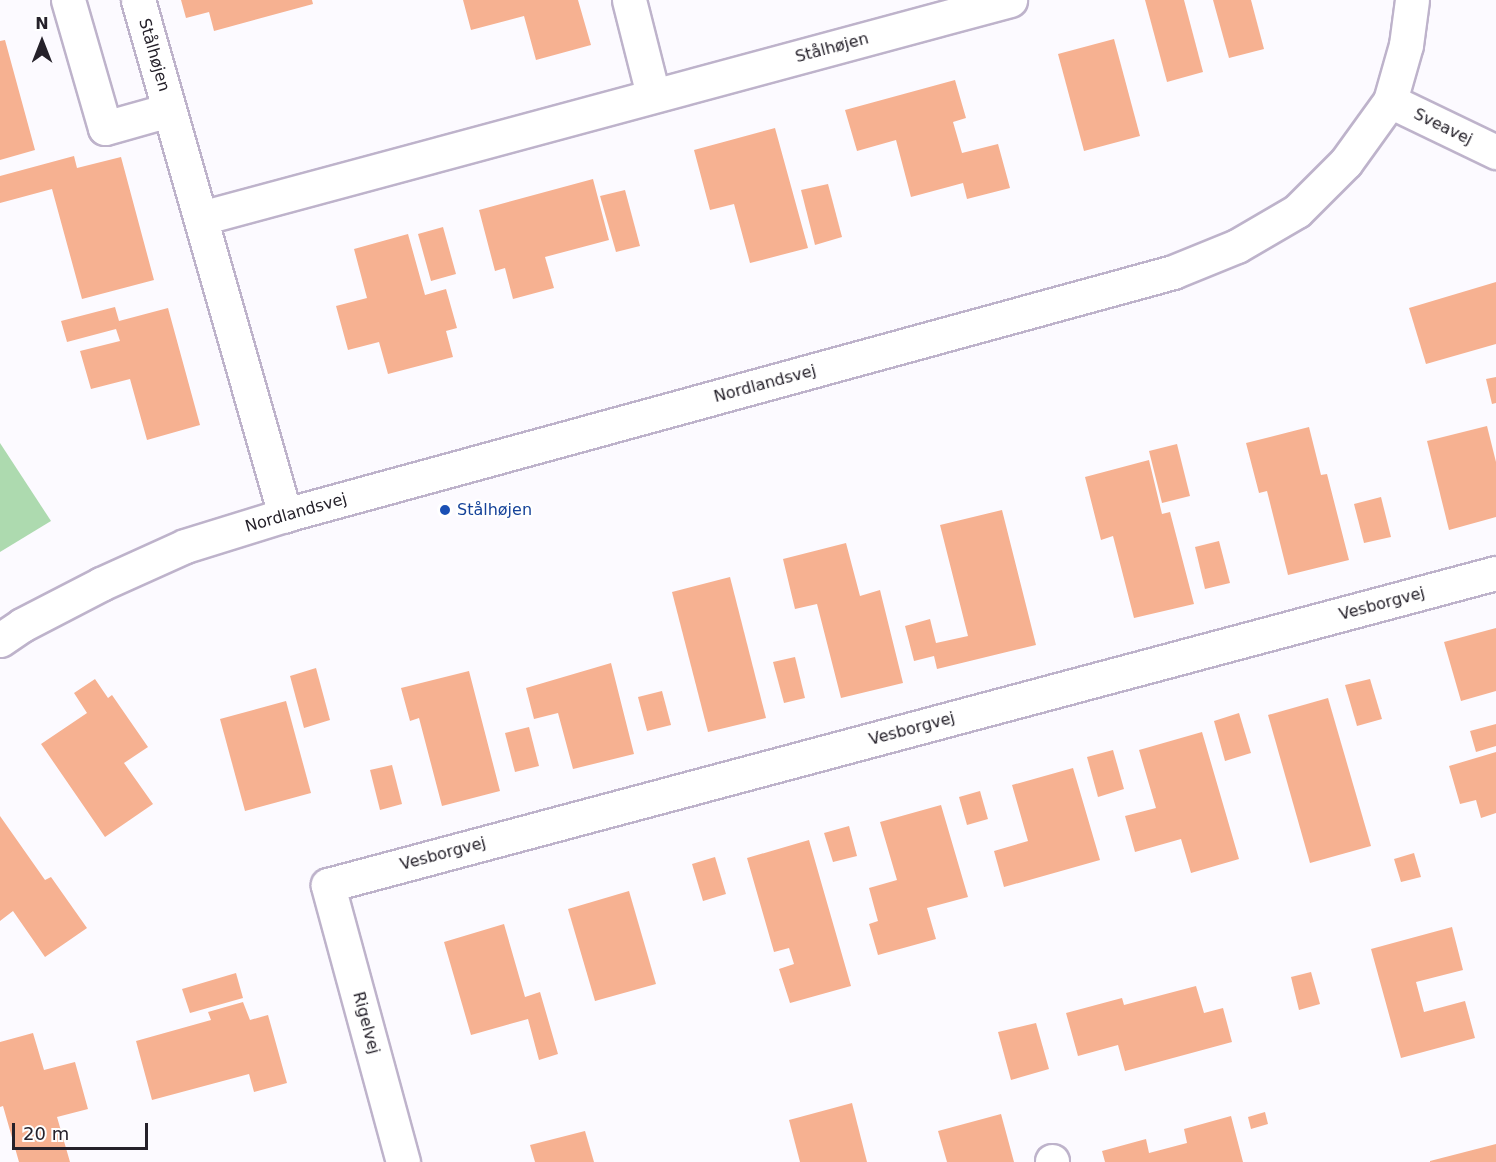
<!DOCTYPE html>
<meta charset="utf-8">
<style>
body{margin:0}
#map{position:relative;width:1496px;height:1162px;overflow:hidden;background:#fcfaff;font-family:"DejaVu Sans",sans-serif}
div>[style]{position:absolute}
.green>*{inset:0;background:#addaaf}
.building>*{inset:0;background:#f6b191}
.roads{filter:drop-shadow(2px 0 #beb3cb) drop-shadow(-2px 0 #beb3cb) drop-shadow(0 2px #beb3cb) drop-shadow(0 -2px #beb3cb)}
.street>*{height:33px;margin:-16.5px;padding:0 16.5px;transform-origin:16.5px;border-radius:16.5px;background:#fff}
.secondary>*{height:33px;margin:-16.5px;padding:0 16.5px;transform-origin:16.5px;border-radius:16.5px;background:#fff}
.dots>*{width:16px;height:16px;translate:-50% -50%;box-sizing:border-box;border:3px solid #fff;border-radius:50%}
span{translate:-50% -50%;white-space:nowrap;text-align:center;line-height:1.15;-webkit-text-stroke:4.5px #fff;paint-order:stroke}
.street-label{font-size:16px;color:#25212a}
.transit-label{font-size:16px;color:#164399}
.left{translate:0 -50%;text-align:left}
.north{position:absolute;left:12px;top:12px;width:60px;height:60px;-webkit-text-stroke:4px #fff;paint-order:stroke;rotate:0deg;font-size:16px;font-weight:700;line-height:24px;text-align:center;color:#25212a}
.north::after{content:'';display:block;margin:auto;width:21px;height:27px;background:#25212a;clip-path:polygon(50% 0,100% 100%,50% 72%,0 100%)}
.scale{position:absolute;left:12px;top:1123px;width:136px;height:27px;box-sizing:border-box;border:3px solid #25212a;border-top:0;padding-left:8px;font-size:18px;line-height:21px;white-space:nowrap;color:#25212a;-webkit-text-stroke:4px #fff;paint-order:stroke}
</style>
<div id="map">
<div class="green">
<div style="clip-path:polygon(0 443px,51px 521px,0 552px)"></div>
</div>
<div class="building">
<div style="clip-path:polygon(181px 0,312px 0,313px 4px,214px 31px,209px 12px,186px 18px)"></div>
<div style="clip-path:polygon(463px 0,578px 0,591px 45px,536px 60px,524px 16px,471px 30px)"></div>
<div style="clip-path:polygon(1145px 0,1184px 0,1203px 72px,1167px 82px)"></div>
<div style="clip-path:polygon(1213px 0,1251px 0,1264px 49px,1229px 58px)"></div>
<div style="clip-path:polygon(1114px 39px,1140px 136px,1084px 151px,1058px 54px)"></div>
<div style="clip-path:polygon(5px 40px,35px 150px,0 160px,0 41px)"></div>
<div style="clip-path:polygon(955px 80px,966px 118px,953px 122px,962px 153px,998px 144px,1010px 188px,967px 199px,963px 183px,911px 197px,896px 140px,857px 151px,845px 110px)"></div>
<div style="clip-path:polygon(775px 128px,808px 248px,750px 263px,734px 204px,710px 210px,694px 150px)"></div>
<div style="clip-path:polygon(74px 156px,77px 168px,121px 157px,154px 280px,82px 299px,52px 189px,0 203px,0 176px)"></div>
<div style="clip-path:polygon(593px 179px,609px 240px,545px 257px,554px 288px,513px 299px,505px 268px,495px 271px,479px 210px)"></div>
<div style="clip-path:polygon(828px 184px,842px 237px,815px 245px,801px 190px)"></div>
<div style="clip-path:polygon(625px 190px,640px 246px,616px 252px,600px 196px)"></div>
<div style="clip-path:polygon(443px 227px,456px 274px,431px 281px,418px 234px)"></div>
<div style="clip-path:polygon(408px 234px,425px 295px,446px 289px,457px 328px,446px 331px,453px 357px,388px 374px,379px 342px,348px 350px,336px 306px,367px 298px,354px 249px)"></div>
<div style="clip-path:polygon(1496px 282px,1496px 344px,1426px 364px,1409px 308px)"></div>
<div style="clip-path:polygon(115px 307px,119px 321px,168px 308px,200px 425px,147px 440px,130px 379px,91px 389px,80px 351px,120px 341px,116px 329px,67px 342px,61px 321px)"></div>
<div style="clip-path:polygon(1496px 377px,1496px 403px,1492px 404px,1486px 379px)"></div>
<div style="clip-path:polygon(1487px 426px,1496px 462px,1496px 517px,1449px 530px,1427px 441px)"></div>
<div style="clip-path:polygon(1309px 427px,1321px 475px,1327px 474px,1349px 560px,1288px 575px,1267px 491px,1259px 493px,1246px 443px)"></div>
<div style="clip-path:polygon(1177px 444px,1190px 496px,1162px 503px,1149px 451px)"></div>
<div style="clip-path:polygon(1149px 460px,1162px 514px,1170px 512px,1194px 604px,1134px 618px,1113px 536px,1101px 540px,1085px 477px)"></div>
<div style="clip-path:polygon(1381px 497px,1391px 537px,1364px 543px,1354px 504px)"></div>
<div style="clip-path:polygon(1002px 510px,1036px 645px,937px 669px,934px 656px,914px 661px,905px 626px,930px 619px,936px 643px,968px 636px,940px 525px)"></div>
<div style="clip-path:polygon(1219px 541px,1230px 583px,1205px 589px,1195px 547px)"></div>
<div style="clip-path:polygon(846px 543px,860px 596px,880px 590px,903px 683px,841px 698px,817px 604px,795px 609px,783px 559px)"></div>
<div style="clip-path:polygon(730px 577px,766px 718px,708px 732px,672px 592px)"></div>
<div style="clip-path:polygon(1496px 628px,1496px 691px,1461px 701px,1444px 642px)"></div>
<div style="clip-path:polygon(795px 657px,805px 698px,784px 703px,773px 662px)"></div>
<div style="clip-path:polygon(611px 663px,634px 754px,573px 769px,558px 713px,534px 719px,526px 688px)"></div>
<div style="clip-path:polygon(316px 668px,330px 720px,304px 728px,290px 676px)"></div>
<div style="clip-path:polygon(469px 671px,500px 791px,442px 806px,419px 718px,410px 721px,401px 688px)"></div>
<div style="clip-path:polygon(95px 679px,108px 698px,112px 695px,148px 747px,124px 763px,153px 804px,105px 837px,41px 744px,87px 713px,74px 693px)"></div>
<div style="clip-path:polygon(1370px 679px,1382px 719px,1357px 726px,1345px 685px)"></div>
<div style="clip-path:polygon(662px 691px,671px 725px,647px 731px,638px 697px)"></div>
<div style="clip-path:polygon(1328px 698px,1371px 846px,1310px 863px,1268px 715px)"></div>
<div style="clip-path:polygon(286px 701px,311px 793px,245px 811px,220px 719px)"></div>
<div style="clip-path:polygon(1239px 713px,1251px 753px,1225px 761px,1214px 721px)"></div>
<div style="clip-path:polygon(1496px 724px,1496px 746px,1476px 752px,1470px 731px)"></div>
<div style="clip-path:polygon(529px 727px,539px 766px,515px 772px,505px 733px)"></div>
<div style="clip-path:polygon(1202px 732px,1239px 859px,1191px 873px,1181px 839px,1135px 852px,1125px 816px,1156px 808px,1139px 750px)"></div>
<div style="clip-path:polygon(1113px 750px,1124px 789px,1098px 797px,1087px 757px)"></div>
<div style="clip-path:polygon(1496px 752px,1496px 813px,1481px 818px,1476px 800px,1460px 804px,1449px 766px)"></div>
<div style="clip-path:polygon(392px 765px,402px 804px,380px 810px,370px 770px)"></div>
<div style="clip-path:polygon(1073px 768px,1100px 860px,1004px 887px,994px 851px,1028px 841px,1012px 785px)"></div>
<div style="clip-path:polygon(980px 791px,988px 819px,967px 825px,959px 797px)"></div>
<div style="clip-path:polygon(941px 805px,968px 897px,927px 908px,936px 939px,878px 955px,869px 924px,878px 921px,869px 888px,897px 880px,880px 822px)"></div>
<div style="clip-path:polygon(0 816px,45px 880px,51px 877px,87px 928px,45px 957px,13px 911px,0 921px)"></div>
<div style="clip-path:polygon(849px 826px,857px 856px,833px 862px,824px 833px)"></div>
<div style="clip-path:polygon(809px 840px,851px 986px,790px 1003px,779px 969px,794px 964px,789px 948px,774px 952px,747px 858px)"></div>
<div style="clip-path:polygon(1414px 853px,1421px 877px,1401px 882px,1394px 859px)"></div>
<div style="clip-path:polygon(715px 857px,726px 894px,703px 901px,692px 864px)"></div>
<div style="clip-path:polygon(629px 891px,656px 984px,595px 1001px,568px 909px)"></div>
<div style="clip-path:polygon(504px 924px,525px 997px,540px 992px,558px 1054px,539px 1060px,528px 1019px,471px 1035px,444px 942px)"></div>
<div style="clip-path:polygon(1452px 927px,1463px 970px,1416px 982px,1424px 1012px,1465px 1001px,1475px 1038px,1401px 1058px,1371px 949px)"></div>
<div style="clip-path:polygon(1311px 972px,1320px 1004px,1299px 1010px,1291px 977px)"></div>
<div style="clip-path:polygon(236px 973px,243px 998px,190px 1013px,182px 989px)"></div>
<div style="clip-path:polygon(1196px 986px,1204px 1013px,1223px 1008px,1232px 1042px,1125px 1071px,1118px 1045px,1078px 1056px,1066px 1013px,1122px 998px,1124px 1005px)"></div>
<div style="clip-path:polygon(243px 1002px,250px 1020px,268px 1015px,287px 1083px,254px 1092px,249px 1074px,152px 1100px,136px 1041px,211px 1020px,208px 1012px)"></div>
<div style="clip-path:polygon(1036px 1023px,1049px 1069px,1011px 1080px,998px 1032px)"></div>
<div style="clip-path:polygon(33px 1033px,44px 1070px,75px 1062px,88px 1109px,57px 1117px,70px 1162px,19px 1162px,3px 1106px,0 1107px,0 1042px)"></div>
<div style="clip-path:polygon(852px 1103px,867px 1162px,800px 1162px,789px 1120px)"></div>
<div style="clip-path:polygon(1265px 1112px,1268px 1124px,1251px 1129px,1248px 1117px)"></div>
<div style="clip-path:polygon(1001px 1114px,1014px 1162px,947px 1162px,938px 1131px)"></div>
<div style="clip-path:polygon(1231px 1116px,1243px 1162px,1105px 1162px,1102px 1151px,1146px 1139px,1149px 1153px,1187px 1143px,1184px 1129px)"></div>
<div style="clip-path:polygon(585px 1131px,594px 1162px,535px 1162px,530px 1145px)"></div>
<div style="clip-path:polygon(1496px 1144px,1496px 1162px,1430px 1162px,1430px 1161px)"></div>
</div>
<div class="roads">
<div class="street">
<div style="left:68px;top:0;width:133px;rotate:73.9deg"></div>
<div style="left:105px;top:128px;width:66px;rotate:-15.7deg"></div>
<div style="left:138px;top:0;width:536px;rotate:74.07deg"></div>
<div style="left:629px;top:0;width:98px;rotate:75.8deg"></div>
<div style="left:1390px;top:101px;width:118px;rotate:25.7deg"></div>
<div style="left:201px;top:218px;width:838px;rotate:-15.08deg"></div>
<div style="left:1052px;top:1161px;width:1px;rotate:90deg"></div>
<div style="left:403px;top:1162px;width:287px;rotate:-105.2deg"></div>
<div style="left:328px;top:885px;width:1209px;rotate:-14.96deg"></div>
</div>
<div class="secondary">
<div style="left:0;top:640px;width:27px;rotate:-34deg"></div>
<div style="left:22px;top:625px;width:89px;rotate:-27.4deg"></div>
<div style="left:101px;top:584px;width:92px;rotate:-24.3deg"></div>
<div style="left:185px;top:546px;width:105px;rotate:-17.2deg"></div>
<div style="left:285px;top:515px;width:921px;rotate:-15.3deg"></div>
<div style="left:1173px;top:272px;width:69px;rotate:-22.1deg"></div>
<div style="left:1237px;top:246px;width:69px;rotate:-30.3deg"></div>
<div style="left:1297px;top:211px;width:69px;rotate:-45deg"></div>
<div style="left:1346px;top:162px;width:75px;rotate:-54.2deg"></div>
<div style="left:1390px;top:101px;width:58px;rotate:-74.1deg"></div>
<div style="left:1406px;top:45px;width:45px;rotate:-82.4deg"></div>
</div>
</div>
<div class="dots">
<div style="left:445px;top:510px;background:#1a4fb4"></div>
</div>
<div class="street-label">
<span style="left:832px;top:48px;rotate:-15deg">Stålhøjen</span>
<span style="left:154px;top:55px;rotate:74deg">Stålhøjen</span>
<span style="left:1443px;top:127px;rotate:26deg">Sveavej</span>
<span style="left:765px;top:384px;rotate:-15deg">Nordlandsvej</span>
<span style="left:296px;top:513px;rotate:-16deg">Nordlandsvej</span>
<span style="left:1382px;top:604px;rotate:-15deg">Vesborgvej</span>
<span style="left:912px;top:729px;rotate:-15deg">Vesborgvej</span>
<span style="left:443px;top:854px;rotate:-15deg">Vesborgvej</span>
<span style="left:366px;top:1023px;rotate:75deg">Rigelvej</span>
</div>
<div class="transit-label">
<span class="left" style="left:457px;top:510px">Stålhøjen</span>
</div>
<div class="north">N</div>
<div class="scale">20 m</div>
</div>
